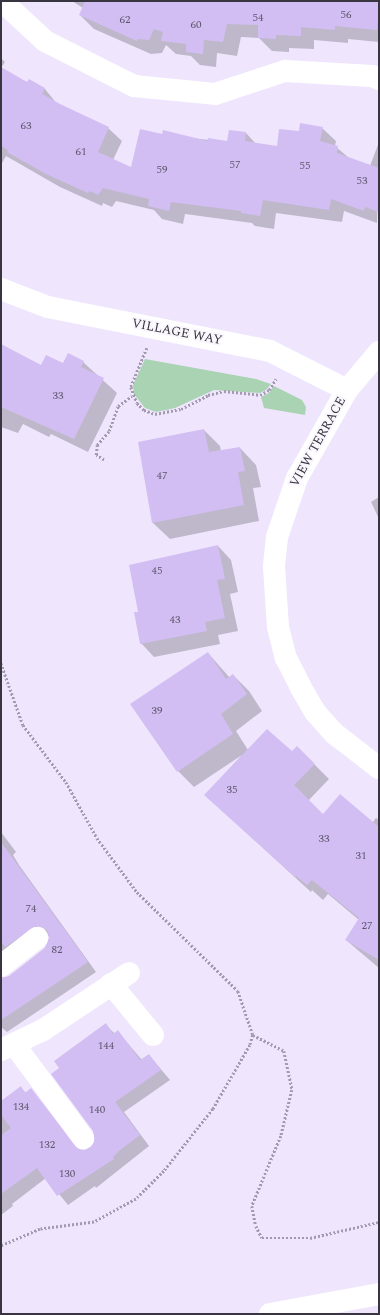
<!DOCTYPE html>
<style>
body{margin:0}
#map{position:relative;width:380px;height:1315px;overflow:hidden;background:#efe6fe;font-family:Spectral,serif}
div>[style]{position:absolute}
.green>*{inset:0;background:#a9d3b2}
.shadow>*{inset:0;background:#0003}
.building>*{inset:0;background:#d2bef3}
.path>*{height:2.5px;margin-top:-1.25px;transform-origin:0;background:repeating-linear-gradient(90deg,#a29bae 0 2px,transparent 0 4px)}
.minor>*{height:22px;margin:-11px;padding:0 11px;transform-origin:11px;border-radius:11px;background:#fff}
.highway>*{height:22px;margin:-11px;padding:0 11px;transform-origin:11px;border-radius:11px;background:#fff}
span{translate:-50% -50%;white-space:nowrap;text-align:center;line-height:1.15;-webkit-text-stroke:4px #f9f7fd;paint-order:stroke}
.number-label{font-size:11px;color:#5e566d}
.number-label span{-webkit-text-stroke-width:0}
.street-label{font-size:13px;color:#383440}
.frame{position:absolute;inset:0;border:2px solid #383440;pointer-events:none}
</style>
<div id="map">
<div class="green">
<div style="clip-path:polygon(145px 359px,256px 379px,271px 384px,266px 390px,260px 393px,214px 390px,175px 408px,156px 412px,145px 408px,134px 394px,133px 385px)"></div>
<div style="clip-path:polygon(274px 386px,302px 400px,306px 407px,305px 415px,264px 408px,261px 397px,269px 393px)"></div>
</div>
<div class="shadow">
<div style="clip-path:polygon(72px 1px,379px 1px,379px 42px,348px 39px,348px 43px,314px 40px,314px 49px,289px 48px,289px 52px,272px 51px,259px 38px,241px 37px,237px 56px,217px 53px,216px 67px,200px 65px,191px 56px,176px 54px,166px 45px,162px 53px,151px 54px,94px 29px,80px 15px,83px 8px)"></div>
<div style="clip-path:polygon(1px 58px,5px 62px,1px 68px,28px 84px,45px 89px,57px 104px,108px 128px,122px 141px,113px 160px,132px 169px,163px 135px,228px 142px,246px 133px,256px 144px,278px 147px,300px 133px,322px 128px,336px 141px,335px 146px,349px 158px,370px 166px,379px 142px,377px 223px,344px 211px,342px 222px,276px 213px,274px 229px,255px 226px,252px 223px,185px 214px,183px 224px,162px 219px,154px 210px,116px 201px,112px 207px,103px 203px,102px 206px,60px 187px,6px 156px,1px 165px)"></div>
<div style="clip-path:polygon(1px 345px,42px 366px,83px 362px,117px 393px,88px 452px,51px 434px,49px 437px,23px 424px,18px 433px,1px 427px)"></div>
<div style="clip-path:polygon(204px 430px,220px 446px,221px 451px,240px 448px,256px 465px,261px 487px,253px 488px,259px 521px,170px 539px,153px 523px,139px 443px)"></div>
<div style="clip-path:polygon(379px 497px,379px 519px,371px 502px)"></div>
<div style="clip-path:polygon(218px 546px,231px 560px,238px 592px,230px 594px,238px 631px,218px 635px,220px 644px,154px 657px,141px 643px,139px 612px)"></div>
<div style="clip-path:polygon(208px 653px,230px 678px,233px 675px,249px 691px,262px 711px,236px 731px,248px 750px,292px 752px,297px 747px,329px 779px,308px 801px,323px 816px,372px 823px,376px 818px,379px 820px,379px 968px,346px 940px,359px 920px,328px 894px,323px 900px,312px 890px,311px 892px,205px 795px,242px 755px,194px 787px,178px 771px)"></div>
<div style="clip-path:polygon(1px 832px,16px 852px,13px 855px,19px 865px,96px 972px,7px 1032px,1px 1027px,1px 978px,9px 977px,45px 948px,51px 936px,39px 938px,1px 970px)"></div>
<div style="clip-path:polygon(106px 1025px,115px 1034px,118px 1032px,142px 1060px,149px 1055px,170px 1080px,124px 1112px,149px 1146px,96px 1188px,95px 1186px,68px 1205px,46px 1178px,12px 1204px,13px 1206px,1px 1215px,1px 1102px,21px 1088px,26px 1093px,31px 1090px,77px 1148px,84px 1152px,91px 1149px,96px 1137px)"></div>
</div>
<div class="building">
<div style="clip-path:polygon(85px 1px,379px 1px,379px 9px,377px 30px,335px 26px,335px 30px,301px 27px,301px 36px,276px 35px,276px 39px,258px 38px,258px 25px,227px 24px,223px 42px,204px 40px,203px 54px,186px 52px,186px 44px,161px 41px,163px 32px,154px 29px,149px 40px,138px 39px,137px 41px,79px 15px)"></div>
<div style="clip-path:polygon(1px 67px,27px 82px,29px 79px,45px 88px,42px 94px,60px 104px,109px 127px,98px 152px,131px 167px,140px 129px,162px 134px,163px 130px,208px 141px,208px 138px,227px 141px,229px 130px,246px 132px,245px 141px,277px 146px,279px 129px,299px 131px,300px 123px,323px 127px,320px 141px,338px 146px,337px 153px,379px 168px,379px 212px,365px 207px,364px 211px,331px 199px,329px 210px,263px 200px,260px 216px,241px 213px,241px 211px,171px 202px,169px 211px,148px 206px,149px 199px,103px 188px,98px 195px,90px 191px,88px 193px,46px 174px,7px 152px,8px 150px,1px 146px)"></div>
<div style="clip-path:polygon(1px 344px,41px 365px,46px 355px,63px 363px,68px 353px,84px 361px,81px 367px,104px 378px,74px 439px,1px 407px)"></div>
<div style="clip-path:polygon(204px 429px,209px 452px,240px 447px,245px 471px,238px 472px,244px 505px,152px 523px,138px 442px)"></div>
<div style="clip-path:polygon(218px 545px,225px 579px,217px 580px,225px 618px,205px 622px,207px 631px,140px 644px,134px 612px,138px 612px,129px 565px)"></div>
<div style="clip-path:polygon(208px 652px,226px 679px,233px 674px,247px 694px,221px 714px,233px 734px,177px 772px,130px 704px)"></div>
<div style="clip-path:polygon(267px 729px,292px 751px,297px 746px,315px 764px,294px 785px,323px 814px,340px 794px,379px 827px,379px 960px,345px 940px,359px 918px,312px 880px,307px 885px,296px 876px,295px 877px,204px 795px)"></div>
<div style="clip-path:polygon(1px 842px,88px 962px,1px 1020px,1px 978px,9px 976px,45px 948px,49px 937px,47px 930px,36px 926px,5px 947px,1px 941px)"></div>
<div style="clip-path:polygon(106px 1023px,113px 1034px,118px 1030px,140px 1060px,149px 1054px,161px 1070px,115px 1102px,140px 1135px,120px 1150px,113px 1157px,114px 1159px,57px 1196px,37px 1168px,1px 1194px,1px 1135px,11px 1128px,1px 1115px,1px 1101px,21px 1086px,25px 1093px,31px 1088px,78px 1149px,85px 1150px,94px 1143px,93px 1131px,51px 1074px,59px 1068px,54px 1061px)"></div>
</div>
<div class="path">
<div style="left:147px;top:348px;width:42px;rotate:112.3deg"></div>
<div style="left:131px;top:387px;width:17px;rotate:69deg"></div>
<div style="left:137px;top:403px;width:10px;rotate:45deg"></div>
<div style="left:144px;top:410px;width:12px;rotate:20deg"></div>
<div style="left:155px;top:414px;width:26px;rotate:-11deg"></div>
<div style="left:181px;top:409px;width:30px;rotate:-27deg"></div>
<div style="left:208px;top:395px;width:16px;rotate:-14deg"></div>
<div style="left:224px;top:391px;width:36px;rotate:6deg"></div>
<div style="left:260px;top:395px;width:10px;rotate:-29deg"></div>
<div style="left:269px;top:390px;width:13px;rotate:-58deg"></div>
<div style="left:104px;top:460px;width:9px;rotate:-148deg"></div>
<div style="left:96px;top:455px;width:10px;rotate:-84deg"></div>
<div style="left:97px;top:445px;width:18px;rotate:-49deg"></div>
<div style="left:109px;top:431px;width:27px;rotate:-70deg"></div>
<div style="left:118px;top:406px;width:17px;rotate:-36deg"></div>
<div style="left:1px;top:663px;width:66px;rotate:70.5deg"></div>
<div style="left:23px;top:725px;width:71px;rotate:53deg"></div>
<div style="left:66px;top:782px;width:64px;rotate:61deg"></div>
<div style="left:97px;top:838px;width:67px;rotate:53.5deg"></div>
<div style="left:137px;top:892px;width:141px;rotate:44.4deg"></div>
<div style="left:238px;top:991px;width:46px;rotate:71.2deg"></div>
<div style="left:253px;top:1035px;width:10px;rotate:107deg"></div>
<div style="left:250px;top:1045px;width:74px;rotate:120deg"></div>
<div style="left:213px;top:1109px;width:79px;rotate:128.3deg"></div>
<div style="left:164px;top:1171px;width:40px;rotate:135deg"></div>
<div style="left:136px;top:1199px;width:48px;rotate:151.3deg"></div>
<div style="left:94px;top:1222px;width:54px;rotate:172.6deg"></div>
<div style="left:40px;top:1229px;width:43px;rotate:156.4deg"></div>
<div style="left:253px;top:1035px;width:35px;rotate:27deg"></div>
<div style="left:284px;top:1051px;width:40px;rotate:78deg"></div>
<div style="left:292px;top:1090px;width:47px;rotate:103.4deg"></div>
<div style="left:281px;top:1136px;width:76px;rotate:112.5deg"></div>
<div style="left:252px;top:1206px;width:20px;rotate:79deg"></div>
<div style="left:256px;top:1226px;width:13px;rotate:63deg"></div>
<div style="left:262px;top:1238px;width:48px"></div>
<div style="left:310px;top:1238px;width:71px;rotate:-13.1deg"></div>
</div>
<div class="minor">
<div style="left:2px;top:1px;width:59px;rotate:42.9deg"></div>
<div style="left:45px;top:41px;width:100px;rotate:26.8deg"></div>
<div style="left:134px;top:86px;width:81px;rotate:5.6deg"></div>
<div style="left:215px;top:94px;width:74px;rotate:-18.2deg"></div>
<div style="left:285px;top:71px;width:87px;rotate:3.3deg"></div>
<div style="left:372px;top:76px;width:8px;rotate:23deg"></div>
<div style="left:1px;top:289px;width:50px;rotate:21deg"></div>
<div style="left:48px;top:307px;width:226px;rotate:11.2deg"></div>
<div style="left:270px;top:351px;width:86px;rotate:26.9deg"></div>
<div style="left:379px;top:352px;width:50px;rotate:130.1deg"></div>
<div style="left:347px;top:390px;width:101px;rotate:119.6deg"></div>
<div style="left:297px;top:478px;width:62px;rotate:108.7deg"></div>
<div style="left:277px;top:537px;width:30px;rotate:96deg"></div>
<div style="left:274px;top:567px;width:60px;rotate:86.2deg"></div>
<div style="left:278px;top:627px;width:32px;rotate:76deg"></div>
<div style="left:286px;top:658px;width:31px;rotate:63deg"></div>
<div style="left:300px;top:686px;width:30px;rotate:60deg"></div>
<div style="left:315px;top:712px;width:30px;rotate:48deg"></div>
<div style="left:335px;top:734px;width:56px;rotate:37.7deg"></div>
<div style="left:1px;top:966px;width:46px;rotate:-37.9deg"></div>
<div style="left:111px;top:984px;width:66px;rotate:50.5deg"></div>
<div style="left:14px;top:1044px;width:117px;rotate:53.7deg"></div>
<div style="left:1px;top:1050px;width:47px;rotate:-25.5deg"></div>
<div style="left:43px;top:1030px;width:103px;rotate:-33.5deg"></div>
</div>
<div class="highway">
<div style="left:270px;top:1314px;width:111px;rotate:-10.4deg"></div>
</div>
<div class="number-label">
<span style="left:346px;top:15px">56</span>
<span style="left:258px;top:18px">54</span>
<span style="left:125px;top:20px">62</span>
<span style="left:196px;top:25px">60</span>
<span style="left:26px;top:126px">63</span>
<span style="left:81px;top:152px">61</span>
<span style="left:235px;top:165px">57</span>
<span style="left:305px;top:166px">55</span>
<span style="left:162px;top:170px">59</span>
<span style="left:362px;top:181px">53</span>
<span style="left:58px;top:396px">33</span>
<span style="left:162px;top:476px">47</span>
<span style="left:157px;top:571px">45</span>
<span style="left:175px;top:620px">43</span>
<span style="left:157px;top:711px">39</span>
<span style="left:232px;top:790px">35</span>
<span style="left:324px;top:839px">33</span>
<span style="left:361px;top:856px">31</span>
<span style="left:31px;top:909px">74</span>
<span style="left:367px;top:926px">27</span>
<span style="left:57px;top:950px">82</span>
<span style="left:106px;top:1046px">144</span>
<span style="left:21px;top:1107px">134</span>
<span style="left:97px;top:1110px">140</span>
<span style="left:47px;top:1145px">132</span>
<span style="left:67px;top:1174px">130</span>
</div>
<div class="street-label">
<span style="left:177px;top:332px;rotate:11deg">VILLAGE WAY</span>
<span style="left:318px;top:442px;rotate:-61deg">VIEW TERRACE</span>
</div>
<div class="frame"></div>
</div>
